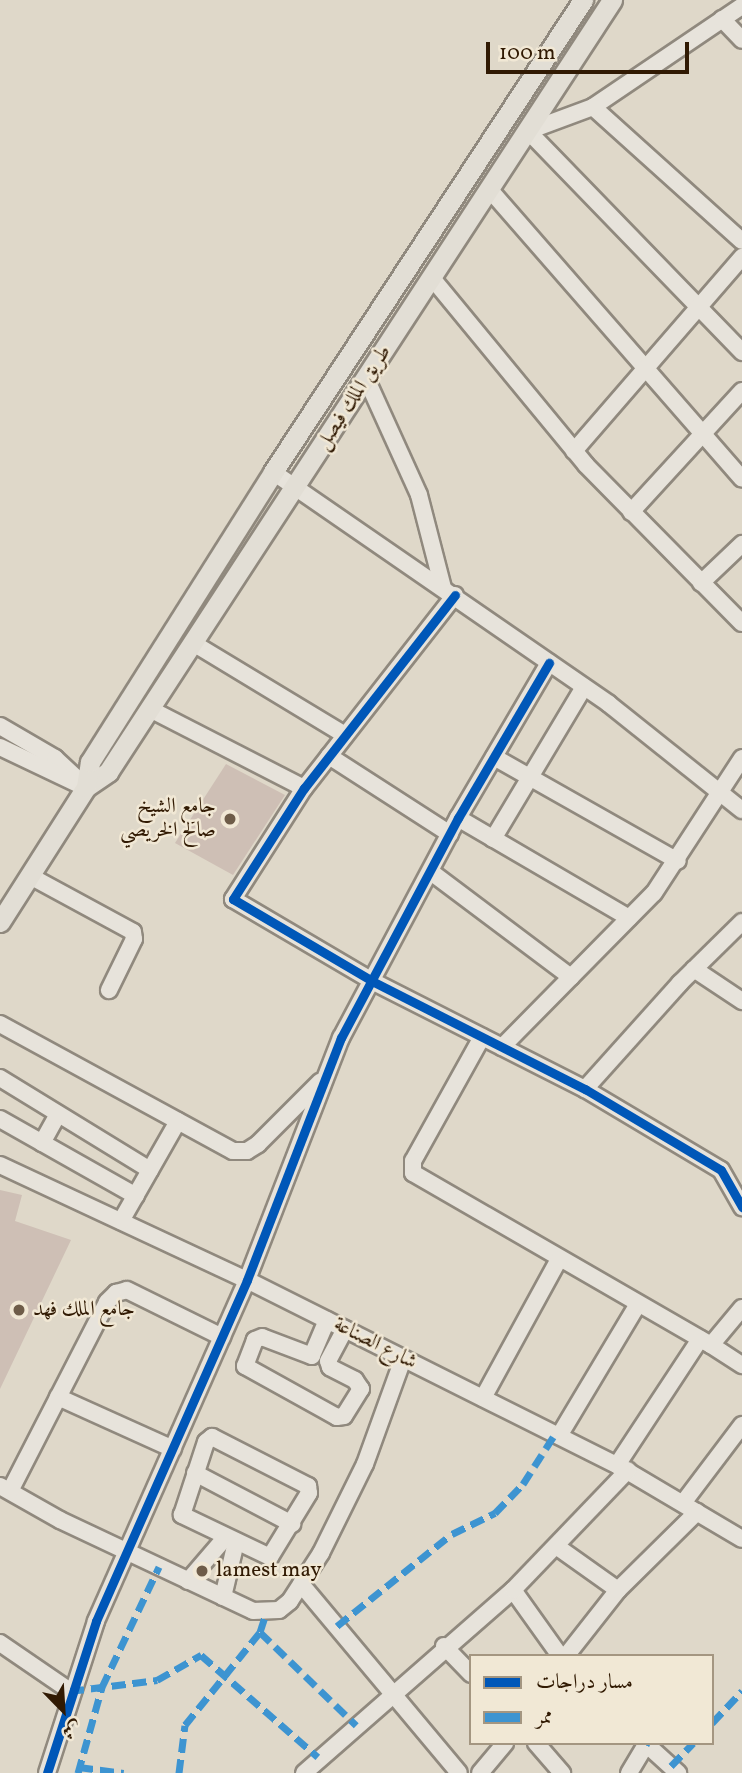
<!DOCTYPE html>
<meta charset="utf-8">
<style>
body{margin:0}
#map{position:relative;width:742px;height:1773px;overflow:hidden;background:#dfd8c9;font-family:Vollkorn,Amiri,serif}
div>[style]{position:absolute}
.building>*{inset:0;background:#cebfb5}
.roads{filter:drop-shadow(2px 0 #90897e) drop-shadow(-2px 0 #90897e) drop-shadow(0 2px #90897e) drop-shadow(0 -2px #90897e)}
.minor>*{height:16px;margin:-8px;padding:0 8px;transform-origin:8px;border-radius:8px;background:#e7e3db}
.major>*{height:19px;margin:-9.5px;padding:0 9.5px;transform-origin:9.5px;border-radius:9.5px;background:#e2ded5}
.quiet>*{height:7px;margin-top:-3.5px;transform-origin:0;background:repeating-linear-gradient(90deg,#3d94d1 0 14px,transparent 0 21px)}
.cycleway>*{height:9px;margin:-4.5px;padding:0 4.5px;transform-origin:4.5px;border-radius:4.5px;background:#0057b8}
.dots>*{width:19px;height:19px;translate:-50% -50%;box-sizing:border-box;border:4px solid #f1e8d5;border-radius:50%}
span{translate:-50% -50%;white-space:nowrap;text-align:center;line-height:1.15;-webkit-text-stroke:5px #f1e8d5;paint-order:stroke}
.street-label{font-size:21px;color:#311a03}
.poi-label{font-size:21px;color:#311a03}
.right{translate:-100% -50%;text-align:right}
.left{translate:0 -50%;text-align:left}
.legend{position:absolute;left:469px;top:1654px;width:245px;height:91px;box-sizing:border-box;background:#f1e8d5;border:2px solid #a49681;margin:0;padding:9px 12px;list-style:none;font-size:21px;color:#311a03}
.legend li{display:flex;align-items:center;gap:14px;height:35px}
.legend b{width:35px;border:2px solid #a49681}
.north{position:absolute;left:28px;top:1675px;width:70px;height:70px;-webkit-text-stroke:5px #f1e8d5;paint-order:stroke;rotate:156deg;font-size:19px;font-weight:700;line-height:28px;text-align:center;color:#311a03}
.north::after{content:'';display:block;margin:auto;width:24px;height:32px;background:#311a03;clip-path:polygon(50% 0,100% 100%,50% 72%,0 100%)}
.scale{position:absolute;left:486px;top:42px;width:203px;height:32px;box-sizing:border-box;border:4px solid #311a03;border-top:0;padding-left:9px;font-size:21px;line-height:24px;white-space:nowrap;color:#311a03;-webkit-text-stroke:5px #f1e8d5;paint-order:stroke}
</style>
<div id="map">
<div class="building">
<div style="clip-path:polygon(226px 764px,285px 795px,233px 875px,175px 843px)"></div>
<div style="clip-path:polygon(0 1190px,22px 1195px,15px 1221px,71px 1240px,0 1389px)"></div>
</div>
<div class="roads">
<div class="minor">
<div style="left:742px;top:6px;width:180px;rotate:145.9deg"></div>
<div style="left:593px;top:107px;width:69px;rotate:159.7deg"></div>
<div style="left:528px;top:131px;width:308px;rotate:45.9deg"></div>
<div style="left:722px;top:19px;width:29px;rotate:46deg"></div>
<div style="left:593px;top:107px;width:200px;rotate:42deg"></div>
<div style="left:490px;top:190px;width:383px;rotate:48.9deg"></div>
<div style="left:432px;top:278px;width:242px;rotate:50.5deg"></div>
<div style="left:586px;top:465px;width:222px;rotate:45.4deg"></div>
<div style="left:366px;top:378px;width:128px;rotate:65.6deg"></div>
<div style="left:419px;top:495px;width:96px;rotate:75.5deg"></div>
<div style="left:574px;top:451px;width:257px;rotate:-49.1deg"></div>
<div style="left:273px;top:472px;width:408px;rotate:34.6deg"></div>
<div style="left:609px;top:704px;width:170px;rotate:38.6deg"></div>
<div style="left:631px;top:512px;width:164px;rotate:-47.5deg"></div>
<div style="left:701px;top:583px;width:57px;rotate:-43.6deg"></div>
<div style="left:455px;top:595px;width:245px;rotate:128deg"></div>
<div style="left:304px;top:788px;width:132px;rotate:122.6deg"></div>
<div style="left:233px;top:899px;width:161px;rotate:30.5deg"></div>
<div style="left:372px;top:981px;width:239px;rotate:26.9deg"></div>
<div style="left:585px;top:1089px;width:158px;rotate:30.8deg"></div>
<div style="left:721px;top:1170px;width:43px;rotate:60.4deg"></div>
<div style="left:193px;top:643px;width:178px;rotate:31.2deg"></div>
<div style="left:150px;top:709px;width:173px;rotate:27.2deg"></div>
<div style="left:0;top:726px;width:64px;rotate:30.2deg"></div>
<div style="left:55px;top:758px;width:42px;rotate:43.1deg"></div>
<div style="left:0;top:747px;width:89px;rotate:25.4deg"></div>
<div style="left:329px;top:756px;width:144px;rotate:32.8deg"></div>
<div style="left:494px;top:757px;width:211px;rotate:29.5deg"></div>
<div style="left:458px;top:818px;width:198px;rotate:30.3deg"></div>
<div style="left:493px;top:839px;width:177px;rotate:-59.1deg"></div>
<div style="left:431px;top:872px;width:175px;rotate:36.9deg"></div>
<div style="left:30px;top:876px;width:117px;rotate:28.5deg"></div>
<div style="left:133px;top:932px;width:7px;rotate:82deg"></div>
<div style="left:134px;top:939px;width:57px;rotate:116.1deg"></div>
<div style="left:694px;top:969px;width:58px;rotate:33.7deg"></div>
<div style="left:0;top:1024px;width:265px;rotate:28.6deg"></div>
<div style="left:233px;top:1151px;width:14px"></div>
<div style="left:247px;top:1151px;width:13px;rotate:-32deg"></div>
<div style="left:258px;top:1144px;width:88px;rotate:-45deg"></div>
<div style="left:482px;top:1037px;width:142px;rotate:119.1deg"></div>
<div style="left:413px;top:1161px;width:12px;rotate:90deg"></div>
<div style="left:413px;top:1173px;width:344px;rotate:30deg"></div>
<div style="left:502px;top:1047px;width:216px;rotate:-45.4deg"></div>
<div style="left:654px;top:893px;width:161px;rotate:-56.9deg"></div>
<div style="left:0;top:1078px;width:176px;rotate:31.5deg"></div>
<div style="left:585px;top:1089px;width:142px;rotate:-48.1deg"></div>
<div style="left:680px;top:983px;width:87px;rotate:-44.5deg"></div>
<div style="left:0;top:1119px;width:156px;rotate:29.5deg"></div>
<div style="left:42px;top:1143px;width:33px;rotate:-61deg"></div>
<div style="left:0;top:1165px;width:272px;rotate:25deg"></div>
<div style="left:247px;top:1280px;width:414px;rotate:26.6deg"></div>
<div style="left:617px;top:1465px;width:145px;rotate:30.6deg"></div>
<div style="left:121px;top:1221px;width:115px;rotate:-60.3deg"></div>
<div style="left:742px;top:1308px;width:48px;rotate:130deg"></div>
<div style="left:711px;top:1345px;width:37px;rotate:33deg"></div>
<div style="left:327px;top:1320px;width:39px;rotate:113deg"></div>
<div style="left:312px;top:1356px;width:53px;rotate:-159.2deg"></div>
<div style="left:262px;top:1337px;width:8px;rotate:157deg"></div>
<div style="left:255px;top:1340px;width:28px;rotate:111deg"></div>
<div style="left:245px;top:1366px;width:105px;rotate:29deg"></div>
<div style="left:337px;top:1417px;width:7px;rotate:-8deg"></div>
<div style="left:344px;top:1416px;width:32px;rotate:-58deg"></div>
<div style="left:361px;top:1389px;width:11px;rotate:-124deg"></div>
<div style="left:355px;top:1380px;width:28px;rotate:-153deg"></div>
<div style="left:330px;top:1367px;width:6px;rotate:-108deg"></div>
<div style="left:328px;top:1361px;width:36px;rotate:-62deg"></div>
<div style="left:58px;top:1397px;width:126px;rotate:24.3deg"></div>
<div style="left:483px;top:1398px;width:158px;rotate:-61.3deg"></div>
<div style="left:559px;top:1436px;width:154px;rotate:-59.1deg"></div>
<div style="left:212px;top:1437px;width:108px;rotate:27deg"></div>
<div style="left:308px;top:1486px;width:7px;rotate:82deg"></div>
<div style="left:309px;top:1493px;width:75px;rotate:121.4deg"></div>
<div style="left:270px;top:1557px;width:98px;rotate:-154.5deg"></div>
<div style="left:182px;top:1515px;width:77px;rotate:-71.8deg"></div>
<div style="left:206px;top:1442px;width:8px;rotate:-40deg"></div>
<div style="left:617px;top:1465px;width:151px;rotate:-56.6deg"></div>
<div style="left:195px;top:1473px;width:110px;rotate:27.7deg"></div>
<div style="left:0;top:1486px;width:69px;rotate:29.5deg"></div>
<div style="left:60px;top:1520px;width:213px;rotate:25.2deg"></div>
<div style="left:253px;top:1611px;width:26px;rotate:-2deg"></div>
<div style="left:279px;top:1610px;width:14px;rotate:-39deg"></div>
<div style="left:290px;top:1601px;width:57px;rotate:-57.1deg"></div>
<div style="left:321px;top:1553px;width:99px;rotate:-63.7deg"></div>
<div style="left:365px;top:1464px;width:112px;rotate:-70.1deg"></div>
<div style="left:10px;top:1491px;width:212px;rotate:-62.8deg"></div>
<div style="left:107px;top:1302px;width:13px;rotate:-45deg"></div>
<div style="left:116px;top:1293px;width:11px;rotate:-15deg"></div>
<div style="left:127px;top:1290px;width:106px;rotate:26.3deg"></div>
<div style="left:683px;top:1503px;width:98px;rotate:-52.9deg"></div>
<div style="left:556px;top:1546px;width:76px;rotate:35.4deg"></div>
<div style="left:188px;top:1581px;width:57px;rotate:-49.3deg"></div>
<div style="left:301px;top:1584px;width:246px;rotate:50.1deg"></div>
<div style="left:513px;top:1590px;width:81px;rotate:54.5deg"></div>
<div style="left:223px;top:1597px;width:57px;rotate:-76.7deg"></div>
<div style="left:0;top:1643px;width:85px;rotate:34.4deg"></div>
<div style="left:444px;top:1646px;width:39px;rotate:46deg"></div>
<div style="left:566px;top:1656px;width:84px;rotate:-51.8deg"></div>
<div style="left:618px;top:1590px;width:111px;rotate:-44.6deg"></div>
<div style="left:536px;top:1743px;width:40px;rotate:49deg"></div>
<div style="left:645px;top:1743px;width:45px;rotate:42.3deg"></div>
<div style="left:47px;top:1773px;width:160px;rotate:-72.1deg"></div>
<div style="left:96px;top:1621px;width:373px;rotate:-66.1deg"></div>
<div style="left:247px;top:1280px;width:260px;rotate:-68.8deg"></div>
<div style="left:341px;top:1038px;width:249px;rotate:-62deg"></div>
<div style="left:458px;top:818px;width:180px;rotate:-59.6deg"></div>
<div style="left:304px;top:1773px;width:278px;rotate:-41.2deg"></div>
<div style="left:513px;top:1590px;width:166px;rotate:-46.2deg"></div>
<div style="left:480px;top:1773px;width:39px;rotate:-50deg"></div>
<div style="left:629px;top:1773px;width:33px;rotate:-59deg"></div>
</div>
<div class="major">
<div style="left:86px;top:787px;width:27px;rotate:-34deg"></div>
<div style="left:108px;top:772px;width:922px;rotate:-56.86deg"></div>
<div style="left:0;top:922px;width:160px;rotate:-57.5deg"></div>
<div style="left:86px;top:787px;width:25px;rotate:-81deg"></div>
<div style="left:90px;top:762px;width:343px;rotate:-57.7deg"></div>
<div style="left:273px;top:472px;width:565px;rotate:-56.7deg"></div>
</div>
</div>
<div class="quiet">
<div style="left:337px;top:1626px;width:147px;rotate:-38.7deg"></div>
<div style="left:452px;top:1534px;width:48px;rotate:-26deg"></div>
<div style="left:495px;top:1513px;width:40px;rotate:-46deg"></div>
<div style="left:523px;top:1484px;width:59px;rotate:-57.4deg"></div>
<div style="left:260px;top:1632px;width:134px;rotate:44.1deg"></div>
<div style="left:70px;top:1691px;width:88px;rotate:-7.2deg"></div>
<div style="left:157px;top:1680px;width:51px;rotate:-29.6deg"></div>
<div style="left:201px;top:1655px;width:155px;rotate:41.1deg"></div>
<div style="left:712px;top:1723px;width:44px;rotate:-46.8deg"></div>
<div style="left:646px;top:1745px;width:2px;rotate:-63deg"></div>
<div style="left:671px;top:1766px;width:32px;rotate:-46deg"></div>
<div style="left:79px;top:1767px;width:45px;rotate:7.6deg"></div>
<div style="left:78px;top:1773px;width:89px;rotate:-74.4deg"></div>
<div style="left:102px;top:1687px;width:133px;rotate:-64.6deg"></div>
<div style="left:179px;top:1773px;width:48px;rotate:-82.9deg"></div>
<div style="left:185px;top:1725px;width:119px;rotate:-51.1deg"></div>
<div style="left:260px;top:1632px;width:20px;rotate:-72deg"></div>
</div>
<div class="cycleway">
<div style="left:455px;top:595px;width:245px;rotate:128deg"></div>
<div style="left:304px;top:788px;width:132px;rotate:122.6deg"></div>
<div style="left:233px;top:899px;width:161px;rotate:30.5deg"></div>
<div style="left:372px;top:981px;width:239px;rotate:26.9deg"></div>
<div style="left:585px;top:1089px;width:158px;rotate:30.8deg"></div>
<div style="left:721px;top:1170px;width:43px;rotate:60.4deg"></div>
<div style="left:47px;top:1773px;width:160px;rotate:-72.1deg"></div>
<div style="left:96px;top:1621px;width:373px;rotate:-66.1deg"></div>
<div style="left:247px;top:1280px;width:260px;rotate:-68.8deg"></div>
<div style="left:341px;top:1038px;width:249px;rotate:-62deg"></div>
<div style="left:458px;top:818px;width:180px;rotate:-59.6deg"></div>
</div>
<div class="dots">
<div style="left:230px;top:819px;background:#6e5c48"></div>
<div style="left:19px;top:1310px;background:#6e5c48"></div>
<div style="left:202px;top:1571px;background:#6e5c48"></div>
</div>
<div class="street-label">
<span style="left:354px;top:398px;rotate:-57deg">طريق الملك فيصل</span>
<span style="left:375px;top:1344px;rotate:27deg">شارع الصناعة</span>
</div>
<div class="poi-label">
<span class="right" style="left:216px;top:819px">جامع الشيخ<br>صالح الخريصي</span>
<span class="left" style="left:33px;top:1310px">جامع الملك فهد</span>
<span class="left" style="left:216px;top:1571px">lamest may</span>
</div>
<ul class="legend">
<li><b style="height:9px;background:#0057b8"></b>مسار دراجات</li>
<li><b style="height:9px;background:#3d94d1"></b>ممر</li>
</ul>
<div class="north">ش</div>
<div class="scale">100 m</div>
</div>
